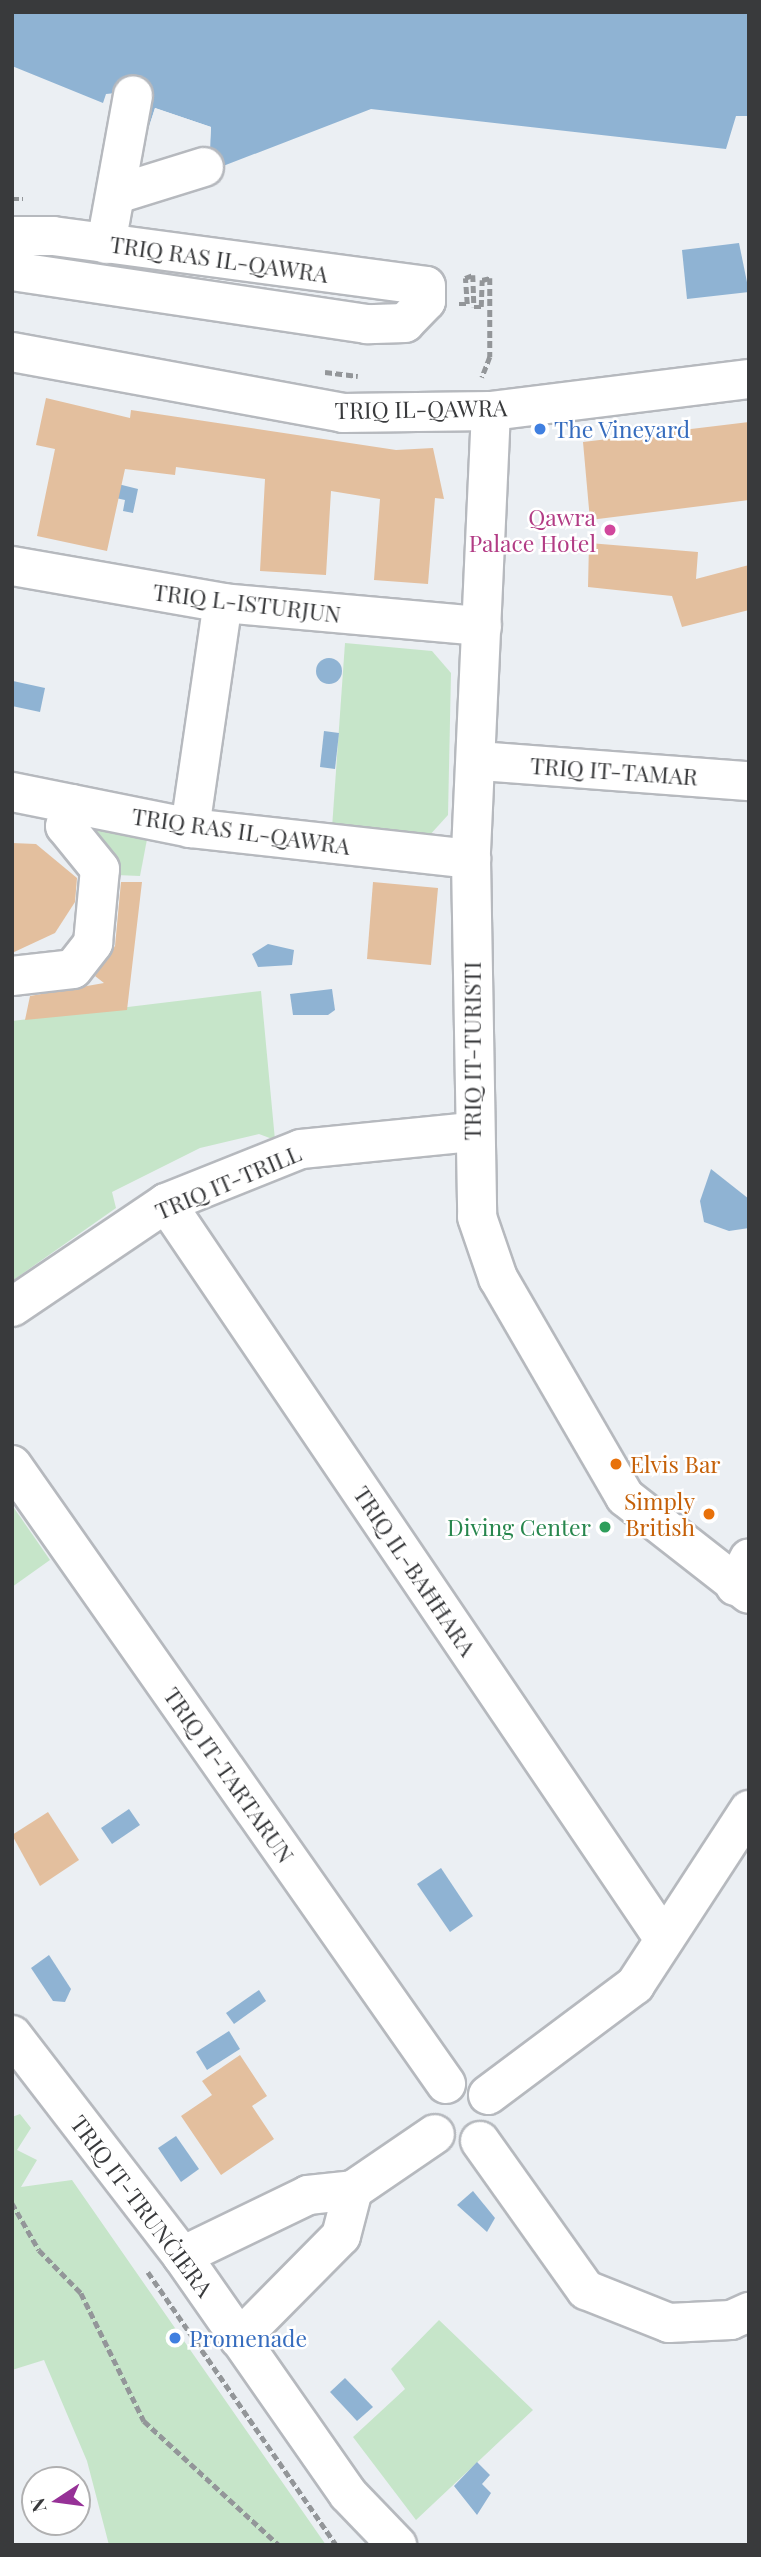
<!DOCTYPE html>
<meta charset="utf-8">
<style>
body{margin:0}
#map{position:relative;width:761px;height:2557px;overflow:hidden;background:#ebeff3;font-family:"Playfair Display",serif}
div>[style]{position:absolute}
.green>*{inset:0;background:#c6e5c9}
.water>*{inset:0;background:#8fb3d3}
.round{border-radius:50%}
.pier>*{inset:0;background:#ebeff3}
.building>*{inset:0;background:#e3bf9e}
.path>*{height:4.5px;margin-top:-2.25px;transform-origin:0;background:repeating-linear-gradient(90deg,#939699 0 7px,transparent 0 10.5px)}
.roads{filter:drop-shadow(2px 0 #b6b9be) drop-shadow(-2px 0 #b6b9be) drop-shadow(0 2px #b6b9be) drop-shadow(0 -2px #b6b9be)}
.minor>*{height:38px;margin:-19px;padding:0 19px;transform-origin:19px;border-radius:19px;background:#fff}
.dots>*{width:19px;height:19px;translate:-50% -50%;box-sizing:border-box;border:4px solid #fff;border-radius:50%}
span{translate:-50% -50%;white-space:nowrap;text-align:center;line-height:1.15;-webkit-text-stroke:5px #fff;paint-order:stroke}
.street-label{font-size:23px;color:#393a3c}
.shop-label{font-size:23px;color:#366cbe}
.left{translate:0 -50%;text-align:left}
.hotel-label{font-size:23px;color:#b23c85}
.right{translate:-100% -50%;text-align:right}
.food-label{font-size:23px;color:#c56008}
.leisure-label{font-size:23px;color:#27864d}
.frame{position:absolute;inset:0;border:14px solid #393a3c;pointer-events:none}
.north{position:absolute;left:21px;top:2466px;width:70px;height:70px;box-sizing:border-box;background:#fff;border:2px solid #b0b0b1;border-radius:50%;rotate:257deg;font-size:19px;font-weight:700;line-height:28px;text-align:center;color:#393a3c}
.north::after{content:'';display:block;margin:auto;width:24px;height:32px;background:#963197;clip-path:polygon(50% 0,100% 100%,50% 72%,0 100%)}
</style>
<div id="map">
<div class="green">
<div style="clip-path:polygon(345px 643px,432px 651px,451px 673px,448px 815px,428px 837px,332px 828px)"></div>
<div style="clip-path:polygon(77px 820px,148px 834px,140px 876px,116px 875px)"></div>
<div style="clip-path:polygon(261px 991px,275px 1140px,259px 1134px,200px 1148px,112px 1192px,116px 1208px,12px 1281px,12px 1021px)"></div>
<div style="clip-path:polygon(12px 1505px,50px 1560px,12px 1587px)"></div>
<div style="clip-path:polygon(20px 2114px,31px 2128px,17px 2150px,37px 2160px,21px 2187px,72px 2180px,326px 2545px,109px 2545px,87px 2461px,44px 2360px,12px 2370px,12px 2117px)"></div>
<div style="clip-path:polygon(439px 2320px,533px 2410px,416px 2520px,353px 2437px,405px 2389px,391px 2369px)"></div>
</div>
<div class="water">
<div style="clip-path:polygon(12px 12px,749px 12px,749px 116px,736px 116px,726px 149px,371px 109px,174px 185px,209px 153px,211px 127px,155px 108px,146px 136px,117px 126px,116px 93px,106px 94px,103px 103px,12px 66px)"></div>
<div style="clip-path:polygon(739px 243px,749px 292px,687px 299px,682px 250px)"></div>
<div style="clip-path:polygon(106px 481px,138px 489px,133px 513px,123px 511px,125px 500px,102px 495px)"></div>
<div class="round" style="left:316px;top:658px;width:26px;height:26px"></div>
<div style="clip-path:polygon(13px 681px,45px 688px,40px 712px,12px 706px)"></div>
<div style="clip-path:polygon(324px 731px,339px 733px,335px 769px,320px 767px)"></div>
<div style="clip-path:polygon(268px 944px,294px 950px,292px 965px,258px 967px,252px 954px)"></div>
<div style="clip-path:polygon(332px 989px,335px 1010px,328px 1015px,293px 1015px,290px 994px)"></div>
<div style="clip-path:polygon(711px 1169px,749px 1199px,749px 1228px,729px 1231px,704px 1222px,700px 1201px)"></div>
<div style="clip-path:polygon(129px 1809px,140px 1825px,112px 1844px,101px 1828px)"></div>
<div style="clip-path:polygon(441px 1868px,473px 1916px,450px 1932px,417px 1884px)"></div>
<div style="clip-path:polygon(49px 1955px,71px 1989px,65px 2002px,53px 2001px,31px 1968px)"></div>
<div style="clip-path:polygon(259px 1990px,266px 2001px,234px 2024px,226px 2013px)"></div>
<div style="clip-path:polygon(229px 2031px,240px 2049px,207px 2070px,196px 2052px)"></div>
<div style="clip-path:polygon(176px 2136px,199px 2169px,181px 2182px,158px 2148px)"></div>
<div style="clip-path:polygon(473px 2191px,495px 2218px,487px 2232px,457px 2205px)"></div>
<div style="clip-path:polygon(345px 2378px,373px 2407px,357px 2421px,330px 2392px)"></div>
<div style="clip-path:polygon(477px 2462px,490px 2475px,482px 2484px,491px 2493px,477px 2515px,454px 2486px)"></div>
</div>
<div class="pier">
<div style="clip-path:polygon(118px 85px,129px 87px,117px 126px,146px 136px,155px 108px,211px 127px,210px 153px,170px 167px,206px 151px,208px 129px,157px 112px,147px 139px,115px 130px,125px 90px,102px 107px)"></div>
</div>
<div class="building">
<div style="clip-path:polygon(46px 398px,130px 418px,131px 410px,396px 450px,433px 448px,444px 499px,435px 498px,428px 584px,374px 580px,380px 499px,331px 491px,326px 575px,260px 571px,265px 479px,176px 467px,175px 475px,125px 469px,107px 551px,37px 536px,55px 449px,36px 445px)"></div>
<div style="clip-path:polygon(749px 422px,749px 500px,590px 520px,583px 442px)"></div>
<div style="clip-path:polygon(589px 543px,698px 552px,696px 579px,749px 565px,749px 610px,682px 627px,672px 596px,588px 587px)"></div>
<div style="clip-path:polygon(12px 843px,36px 844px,77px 878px,75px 902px,55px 933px,12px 953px)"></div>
<div style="clip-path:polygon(121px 882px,142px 882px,127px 1010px,25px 1020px,30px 996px,104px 983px,95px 976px,115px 946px)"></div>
<div style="clip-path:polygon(373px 882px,438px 888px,431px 965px,367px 959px)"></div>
<div style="clip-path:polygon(48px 1812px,79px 1860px,40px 1886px,12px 1835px)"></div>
<div style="clip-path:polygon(240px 2055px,267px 2096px,252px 2106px,274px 2139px,221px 2175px,181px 2116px,212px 2095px,202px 2081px)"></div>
</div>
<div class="path">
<div style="left:12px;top:199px;width:11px"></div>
<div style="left:459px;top:304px;width:8px"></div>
<div style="left:467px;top:304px;width:26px;rotate:-94deg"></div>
<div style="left:465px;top:278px;width:9px;rotate:-21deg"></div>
<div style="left:473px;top:275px;width:32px;rotate:88deg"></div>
<div style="left:474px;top:307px;width:7px"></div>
<div style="left:481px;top:307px;width:27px;rotate:-88deg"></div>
<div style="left:482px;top:280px;width:8px;rotate:-14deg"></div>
<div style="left:490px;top:278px;width:79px;rotate:90deg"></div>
<div style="left:490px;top:357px;width:22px;rotate:111deg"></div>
<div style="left:325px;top:372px;width:33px;rotate:7deg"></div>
<div style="left:12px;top:2203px;width:54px;rotate:60.1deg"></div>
<div style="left:39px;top:2250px;width:60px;rotate:45.7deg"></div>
<div style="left:81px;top:2293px;width:143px;rotate:63.8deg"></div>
<div style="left:144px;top:2421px;width:183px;rotate:42.6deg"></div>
<div style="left:148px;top:2272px;width:331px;rotate:55.4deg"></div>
</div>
<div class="roads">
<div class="minor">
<div style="left:117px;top:194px;width:91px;rotate:-17.2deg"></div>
<div style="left:12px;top:236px;width:41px"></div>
<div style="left:53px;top:236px;width:376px;rotate:7.6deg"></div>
<div style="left:426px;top:286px;width:15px;rotate:90deg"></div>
<div style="left:426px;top:301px;width:30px;rotate:134deg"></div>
<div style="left:405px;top:323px;width:38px;rotate:178deg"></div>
<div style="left:367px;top:324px;width:359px;rotate:-171.5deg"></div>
<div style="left:106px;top:244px;width:151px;rotate:-79.7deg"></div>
<div style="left:12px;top:352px;width:337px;rotate:10.4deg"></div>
<div style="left:343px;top:413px;width:148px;rotate:-0.8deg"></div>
<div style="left:491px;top:411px;width:260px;rotate:-7.1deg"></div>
<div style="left:491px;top:411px;width:448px;rotate:92.6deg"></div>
<div style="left:471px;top:859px;width:358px;rotate:89deg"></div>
<div style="left:477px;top:1217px;width:65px;rotate:71deg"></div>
<div style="left:498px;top:1278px;width:253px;rotate:59.9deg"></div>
<div style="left:625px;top:1497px;width:157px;rotate:38deg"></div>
<div style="left:12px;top:566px;width:214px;rotate:9.9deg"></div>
<div style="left:223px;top:603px;width:260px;rotate:5.1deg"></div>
<div style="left:480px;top:761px;width:270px;rotate:4.3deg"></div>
<div style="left:12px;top:792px;width:182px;rotate:11.4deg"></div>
<div style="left:190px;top:828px;width:283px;rotate:6.3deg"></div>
<div style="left:190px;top:828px;width:227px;rotate:-81.7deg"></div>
<div style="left:12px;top:976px;width:61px;rotate:-6.5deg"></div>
<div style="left:73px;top:969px;width:33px;rotate:-52deg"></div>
<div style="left:93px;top:943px;width:74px;rotate:-84.6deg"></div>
<div style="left:100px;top:869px;width:55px;rotate:-129.1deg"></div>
<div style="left:65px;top:826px;width:23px;rotate:-72deg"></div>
<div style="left:166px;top:1203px;width:889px;rotate:55.92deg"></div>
<div style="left:12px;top:1307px;width:186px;rotate:-34deg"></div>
<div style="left:166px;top:1203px;width:145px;rotate:-21.8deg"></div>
<div style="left:301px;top:1149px;width:171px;rotate:-5.7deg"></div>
<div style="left:12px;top:1465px;width:756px;rotate:54.96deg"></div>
<div style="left:735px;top:1586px;width:31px;rotate:-63deg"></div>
<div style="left:12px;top:2035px;width:279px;rotate:52.4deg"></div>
<div style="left:182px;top:2256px;width:290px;rotate:55.1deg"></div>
<div style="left:348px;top:2494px;width:71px;rotate:46.1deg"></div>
<div style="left:488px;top:2095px;width:184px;rotate:-36.8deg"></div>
<div style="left:635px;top:1985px;width:209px;rotate:-56.9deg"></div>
<div style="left:480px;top:2141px;width:183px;rotate:54.6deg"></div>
<div style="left:586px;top:2290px;width:89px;rotate:21.7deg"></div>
<div style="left:669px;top:2323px;width:62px;rotate:-2.8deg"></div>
<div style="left:731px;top:2320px;width:20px;rotate:-24deg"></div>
<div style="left:182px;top:2256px;width:140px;rotate:-25.8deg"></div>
<div style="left:308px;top:2195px;width:45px;rotate:-6.3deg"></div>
<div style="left:353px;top:2190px;width:99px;rotate:-34.3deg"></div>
<div style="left:239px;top:2339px;width:145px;rotate:-45.3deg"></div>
<div style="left:341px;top:2236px;width:48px;rotate:-75.4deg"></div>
</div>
</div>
<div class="dots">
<div style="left:540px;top:429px;background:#3f7fe0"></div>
<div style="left:610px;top:530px;background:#d1479c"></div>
<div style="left:616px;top:1464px;background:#e8710a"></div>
<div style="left:709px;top:1514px;background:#e8710a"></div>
<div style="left:605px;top:1527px;background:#2e9e5b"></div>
<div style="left:175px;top:2338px;background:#3f7fe0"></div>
</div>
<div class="street-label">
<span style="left:219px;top:259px;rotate:8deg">TRIQ RAS IL-QAWRA</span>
<span style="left:421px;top:409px;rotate:-1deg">TRIQ IL-QAWRA</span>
<span style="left:247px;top:603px;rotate:7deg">TRIQ L-ISTURJUN</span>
<span style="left:614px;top:771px;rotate:4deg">TRIQ IT-TAMAR</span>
<span style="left:241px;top:831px;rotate:8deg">TRIQ RAS IL-QAWRA</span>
<span style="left:472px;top:1051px;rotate:-90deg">TRIQ IT-TURISTI</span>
<span style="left:228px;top:1182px;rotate:-23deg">TRIQ IT-TRILL</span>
<span style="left:415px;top:1571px;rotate:56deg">TRIQ IL-BAĦĦARA</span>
<span style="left:229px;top:1775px;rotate:55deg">TRIQ IT-TARTARUN</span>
<span style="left:142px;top:2206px;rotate:53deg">TRIQ IT-TRUNĊIERA</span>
</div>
<div class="shop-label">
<span class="left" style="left:554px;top:429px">The Vineyard</span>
<span class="left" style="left:189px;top:2338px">Promenade</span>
</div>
<div class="hotel-label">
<span class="right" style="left:596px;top:530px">Qawra<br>Palace Hotel</span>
</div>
<div class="food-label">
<span class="left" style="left:630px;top:1464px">Elvis Bar</span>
<span class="right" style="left:695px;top:1514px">Simply<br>British</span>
</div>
<div class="leisure-label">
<span class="right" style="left:591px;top:1527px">Diving Center</span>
</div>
<div class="frame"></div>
<div class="north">N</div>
</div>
